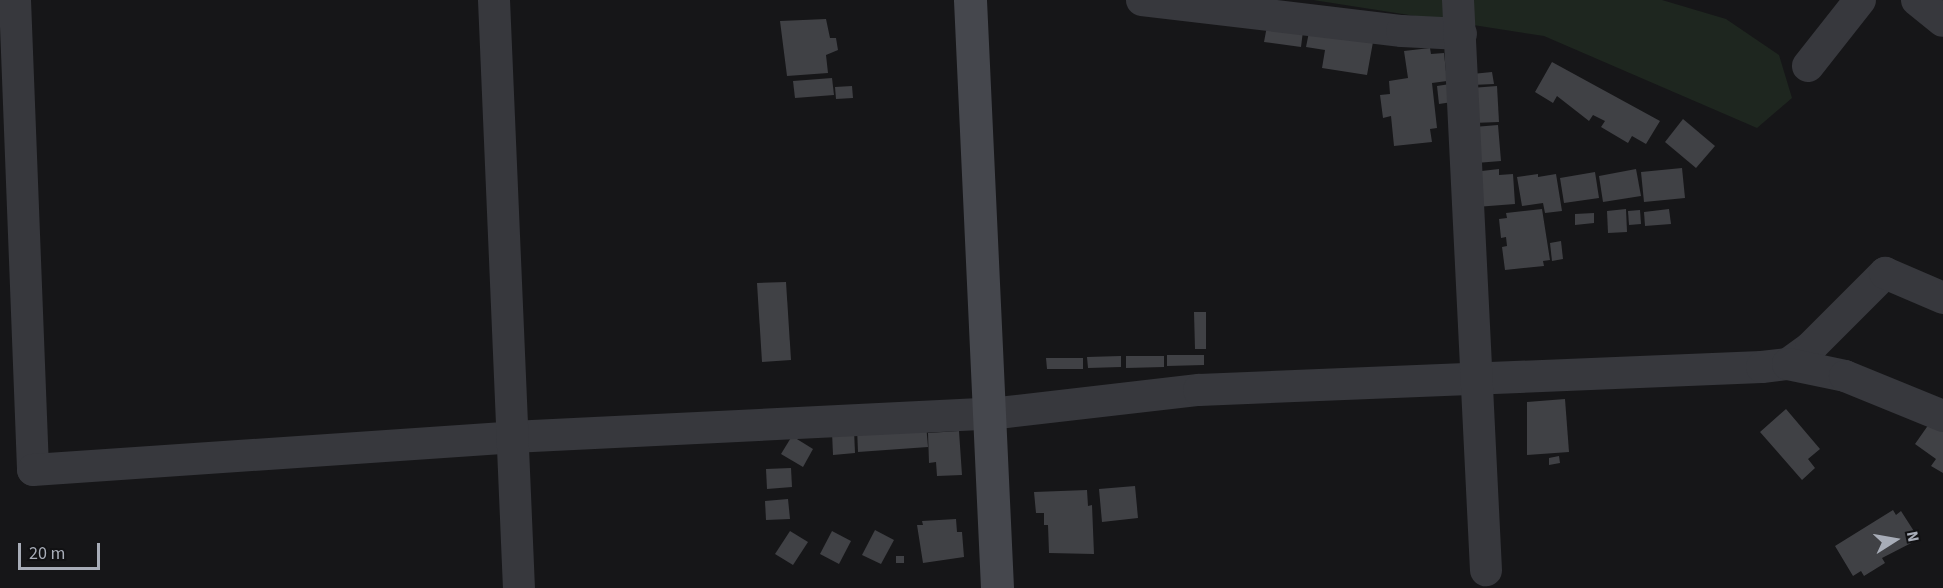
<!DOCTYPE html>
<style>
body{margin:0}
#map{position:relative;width:1943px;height:588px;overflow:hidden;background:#161618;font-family:"Source Sans 3",sans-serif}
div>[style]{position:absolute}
.green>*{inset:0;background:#1e261f}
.building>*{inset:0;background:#404145}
.street>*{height:32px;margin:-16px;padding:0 16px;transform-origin:16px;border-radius:16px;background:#37383d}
.secondary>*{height:33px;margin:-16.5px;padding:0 16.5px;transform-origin:16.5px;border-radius:16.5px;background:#45474d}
span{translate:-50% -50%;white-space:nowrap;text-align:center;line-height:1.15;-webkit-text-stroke:5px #111113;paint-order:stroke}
.north{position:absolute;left:1865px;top:510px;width:60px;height:60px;-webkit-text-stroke:4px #111113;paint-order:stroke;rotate:79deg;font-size:16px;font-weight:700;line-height:24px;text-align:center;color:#a8adb8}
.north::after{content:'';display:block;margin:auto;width:21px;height:27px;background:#a8adb8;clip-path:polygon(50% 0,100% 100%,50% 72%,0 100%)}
.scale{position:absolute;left:18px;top:543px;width:82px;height:27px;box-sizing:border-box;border:3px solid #a8adb8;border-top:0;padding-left:8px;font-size:18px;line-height:21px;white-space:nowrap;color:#a8adb8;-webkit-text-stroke:4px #111113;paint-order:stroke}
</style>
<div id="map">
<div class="green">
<div style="clip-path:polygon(1313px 0,1662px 0,1726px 19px,1779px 55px,1792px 98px,1757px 128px,1544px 36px)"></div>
</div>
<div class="building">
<div style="clip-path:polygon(826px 19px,830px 38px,836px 38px,838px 50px,826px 55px,828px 73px,787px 76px,780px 21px)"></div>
<div style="clip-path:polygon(1267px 26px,1303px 31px,1301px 47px,1264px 42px)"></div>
<div style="clip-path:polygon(1309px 32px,1373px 42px,1367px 75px,1322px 68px,1325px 50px,1306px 47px)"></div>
<div style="clip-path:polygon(1430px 48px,1431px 54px,1444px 53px,1447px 81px,1432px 83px,1437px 128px,1430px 129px,1432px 142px,1394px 146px,1391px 116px,1383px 118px,1380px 95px,1390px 94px,1389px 81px,1408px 78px,1404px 51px)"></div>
<div style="clip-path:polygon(1552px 62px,1660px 121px,1646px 144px,1632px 136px,1628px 143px,1601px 127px,1605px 121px,1593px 115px,1589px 121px,1557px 96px,1553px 103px,1535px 92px)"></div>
<div style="clip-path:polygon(1492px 72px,1494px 84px,1472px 85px,1472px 74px)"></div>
<div style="clip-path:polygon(832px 78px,834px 95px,795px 98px,793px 81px)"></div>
<div style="clip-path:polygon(1450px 84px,1452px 102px,1439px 104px,1437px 86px)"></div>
<div style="clip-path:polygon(852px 86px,853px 98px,836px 99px,835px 87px)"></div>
<div style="clip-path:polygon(1497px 86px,1499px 122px,1473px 123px,1471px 88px)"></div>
<div style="clip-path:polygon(1683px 119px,1715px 146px,1696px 168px,1665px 142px)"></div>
<div style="clip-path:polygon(1498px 125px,1501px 161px,1476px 163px,1474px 127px)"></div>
<div style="clip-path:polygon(1682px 168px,1685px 198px,1644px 202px,1641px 172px)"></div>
<div style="clip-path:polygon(1499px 169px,1499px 175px,1513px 174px,1515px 204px,1476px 207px,1473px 172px)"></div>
<div style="clip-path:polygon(1636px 169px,1641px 196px,1603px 202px,1599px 176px)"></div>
<div style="clip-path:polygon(1595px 172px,1599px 198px,1564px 203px,1560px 178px)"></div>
<div style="clip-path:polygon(1538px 174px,1538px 177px,1556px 174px,1562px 211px,1545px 213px,1543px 203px,1522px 206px,1517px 177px)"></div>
<div style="clip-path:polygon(1542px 209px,1550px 260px,1543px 261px,1544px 266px,1505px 270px,1502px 247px,1507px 246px,1506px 237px,1501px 238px,1499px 219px,1507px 218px,1506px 213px)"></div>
<div style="clip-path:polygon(1626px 209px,1627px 232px,1608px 233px,1607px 211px)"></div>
<div style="clip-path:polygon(1669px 209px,1671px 224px,1645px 226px,1644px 212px)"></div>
<div style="clip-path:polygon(1640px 210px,1641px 224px,1629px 225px,1628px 211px)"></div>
<div style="clip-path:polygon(1594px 213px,1594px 223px,1575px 225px,1575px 214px)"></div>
<div style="clip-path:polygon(1561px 241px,1563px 259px,1552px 261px,1550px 243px)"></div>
<div style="clip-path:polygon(786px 282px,791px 360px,762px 362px,757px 283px)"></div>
<div style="clip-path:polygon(1194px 312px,1206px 312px,1206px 349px,1195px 349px)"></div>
<div style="clip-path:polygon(1167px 355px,1204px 355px,1204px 365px,1167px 366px)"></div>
<div style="clip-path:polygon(1121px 356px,1121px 367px,1088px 368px,1087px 357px)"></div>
<div style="clip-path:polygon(1126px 356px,1164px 356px,1164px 367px,1126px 368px)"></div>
<div style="clip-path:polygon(1046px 358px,1083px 358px,1083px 369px,1047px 369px)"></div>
<div style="clip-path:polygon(1565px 399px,1569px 452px,1527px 455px,1527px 402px)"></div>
<div style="clip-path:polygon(1786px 409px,1820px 449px,1808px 459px,1815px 468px,1802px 480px,1760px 432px)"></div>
<div style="clip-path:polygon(926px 424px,928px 447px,858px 452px,857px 428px)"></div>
<div style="clip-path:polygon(1929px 424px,1943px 429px,1943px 473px,1931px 466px,1936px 459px,1915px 444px)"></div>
<div style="clip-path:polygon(854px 430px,855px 453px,833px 455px,832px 432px)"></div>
<div style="clip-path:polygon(959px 431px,962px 475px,937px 476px,936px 462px,929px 463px,928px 433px)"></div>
<div style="clip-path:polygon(792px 436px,813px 449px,803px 467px,781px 454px)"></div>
<div style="clip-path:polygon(1559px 456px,1560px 463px,1549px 465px,1549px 458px)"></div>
<div style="clip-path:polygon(791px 468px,792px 487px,767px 489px,766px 469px)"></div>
<div style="clip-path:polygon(1135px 486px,1138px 518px,1102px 522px,1099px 489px)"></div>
<div style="clip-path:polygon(1087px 490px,1088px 506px,1092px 505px,1094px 554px,1049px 553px,1048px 525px,1044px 525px,1044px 513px,1036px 513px,1034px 492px)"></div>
<div style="clip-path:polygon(788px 499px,790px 519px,766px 520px,765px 501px)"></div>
<div style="clip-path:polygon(1893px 510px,1896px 515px,1901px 511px,1919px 539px,1882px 558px,1885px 563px,1864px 576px,1861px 571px,1853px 576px,1835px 546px)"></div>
<div style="clip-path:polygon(956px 519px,957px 532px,962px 532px,964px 557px,923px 563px,917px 525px,923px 525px,922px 521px)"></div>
<div style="clip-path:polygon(875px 530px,894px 540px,881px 564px,862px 555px)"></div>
<div style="clip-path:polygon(790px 531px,808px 542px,793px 565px,775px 554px)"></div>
<div style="clip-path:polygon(832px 531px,851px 541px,839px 564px,820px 554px)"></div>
<div style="clip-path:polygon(896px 556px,904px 556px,904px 563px,896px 563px)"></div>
</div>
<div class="street">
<div style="left:15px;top:0;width:470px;rotate:87.8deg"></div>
<div style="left:33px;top:470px;width:480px;rotate:-3.9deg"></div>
<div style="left:512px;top:437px;width:479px;rotate:-2.8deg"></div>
<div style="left:990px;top:414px;width:210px;rotate:-6.6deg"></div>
<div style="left:1199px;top:390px;width:563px;rotate:-2.34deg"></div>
<div style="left:1762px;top:367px;width:26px;rotate:-7deg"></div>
<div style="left:1788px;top:364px;width:29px;rotate:-36deg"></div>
<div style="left:1811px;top:347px;width:105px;rotate:-45deg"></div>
<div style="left:1885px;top:273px;width:63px;rotate:23.3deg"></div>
<div style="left:494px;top:0;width:589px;rotate:87.57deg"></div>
<div style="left:1142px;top:0;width:262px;rotate:6.8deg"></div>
<div style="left:1402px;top:31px;width:59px;rotate:2.9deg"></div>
<div style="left:1458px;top:0;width:571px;rotate:87.19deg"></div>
<div style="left:1917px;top:0;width:33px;rotate:39deg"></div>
<div style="left:1808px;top:66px;width:84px;rotate:-51.8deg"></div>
<div style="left:1788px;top:364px;width:58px;rotate:11.9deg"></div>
<div style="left:1845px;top:376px;width:106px;rotate:22.2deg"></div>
</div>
<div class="secondary">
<div style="left:970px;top:0;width:589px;rotate:87.37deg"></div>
</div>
<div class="north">N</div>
<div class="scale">20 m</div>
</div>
